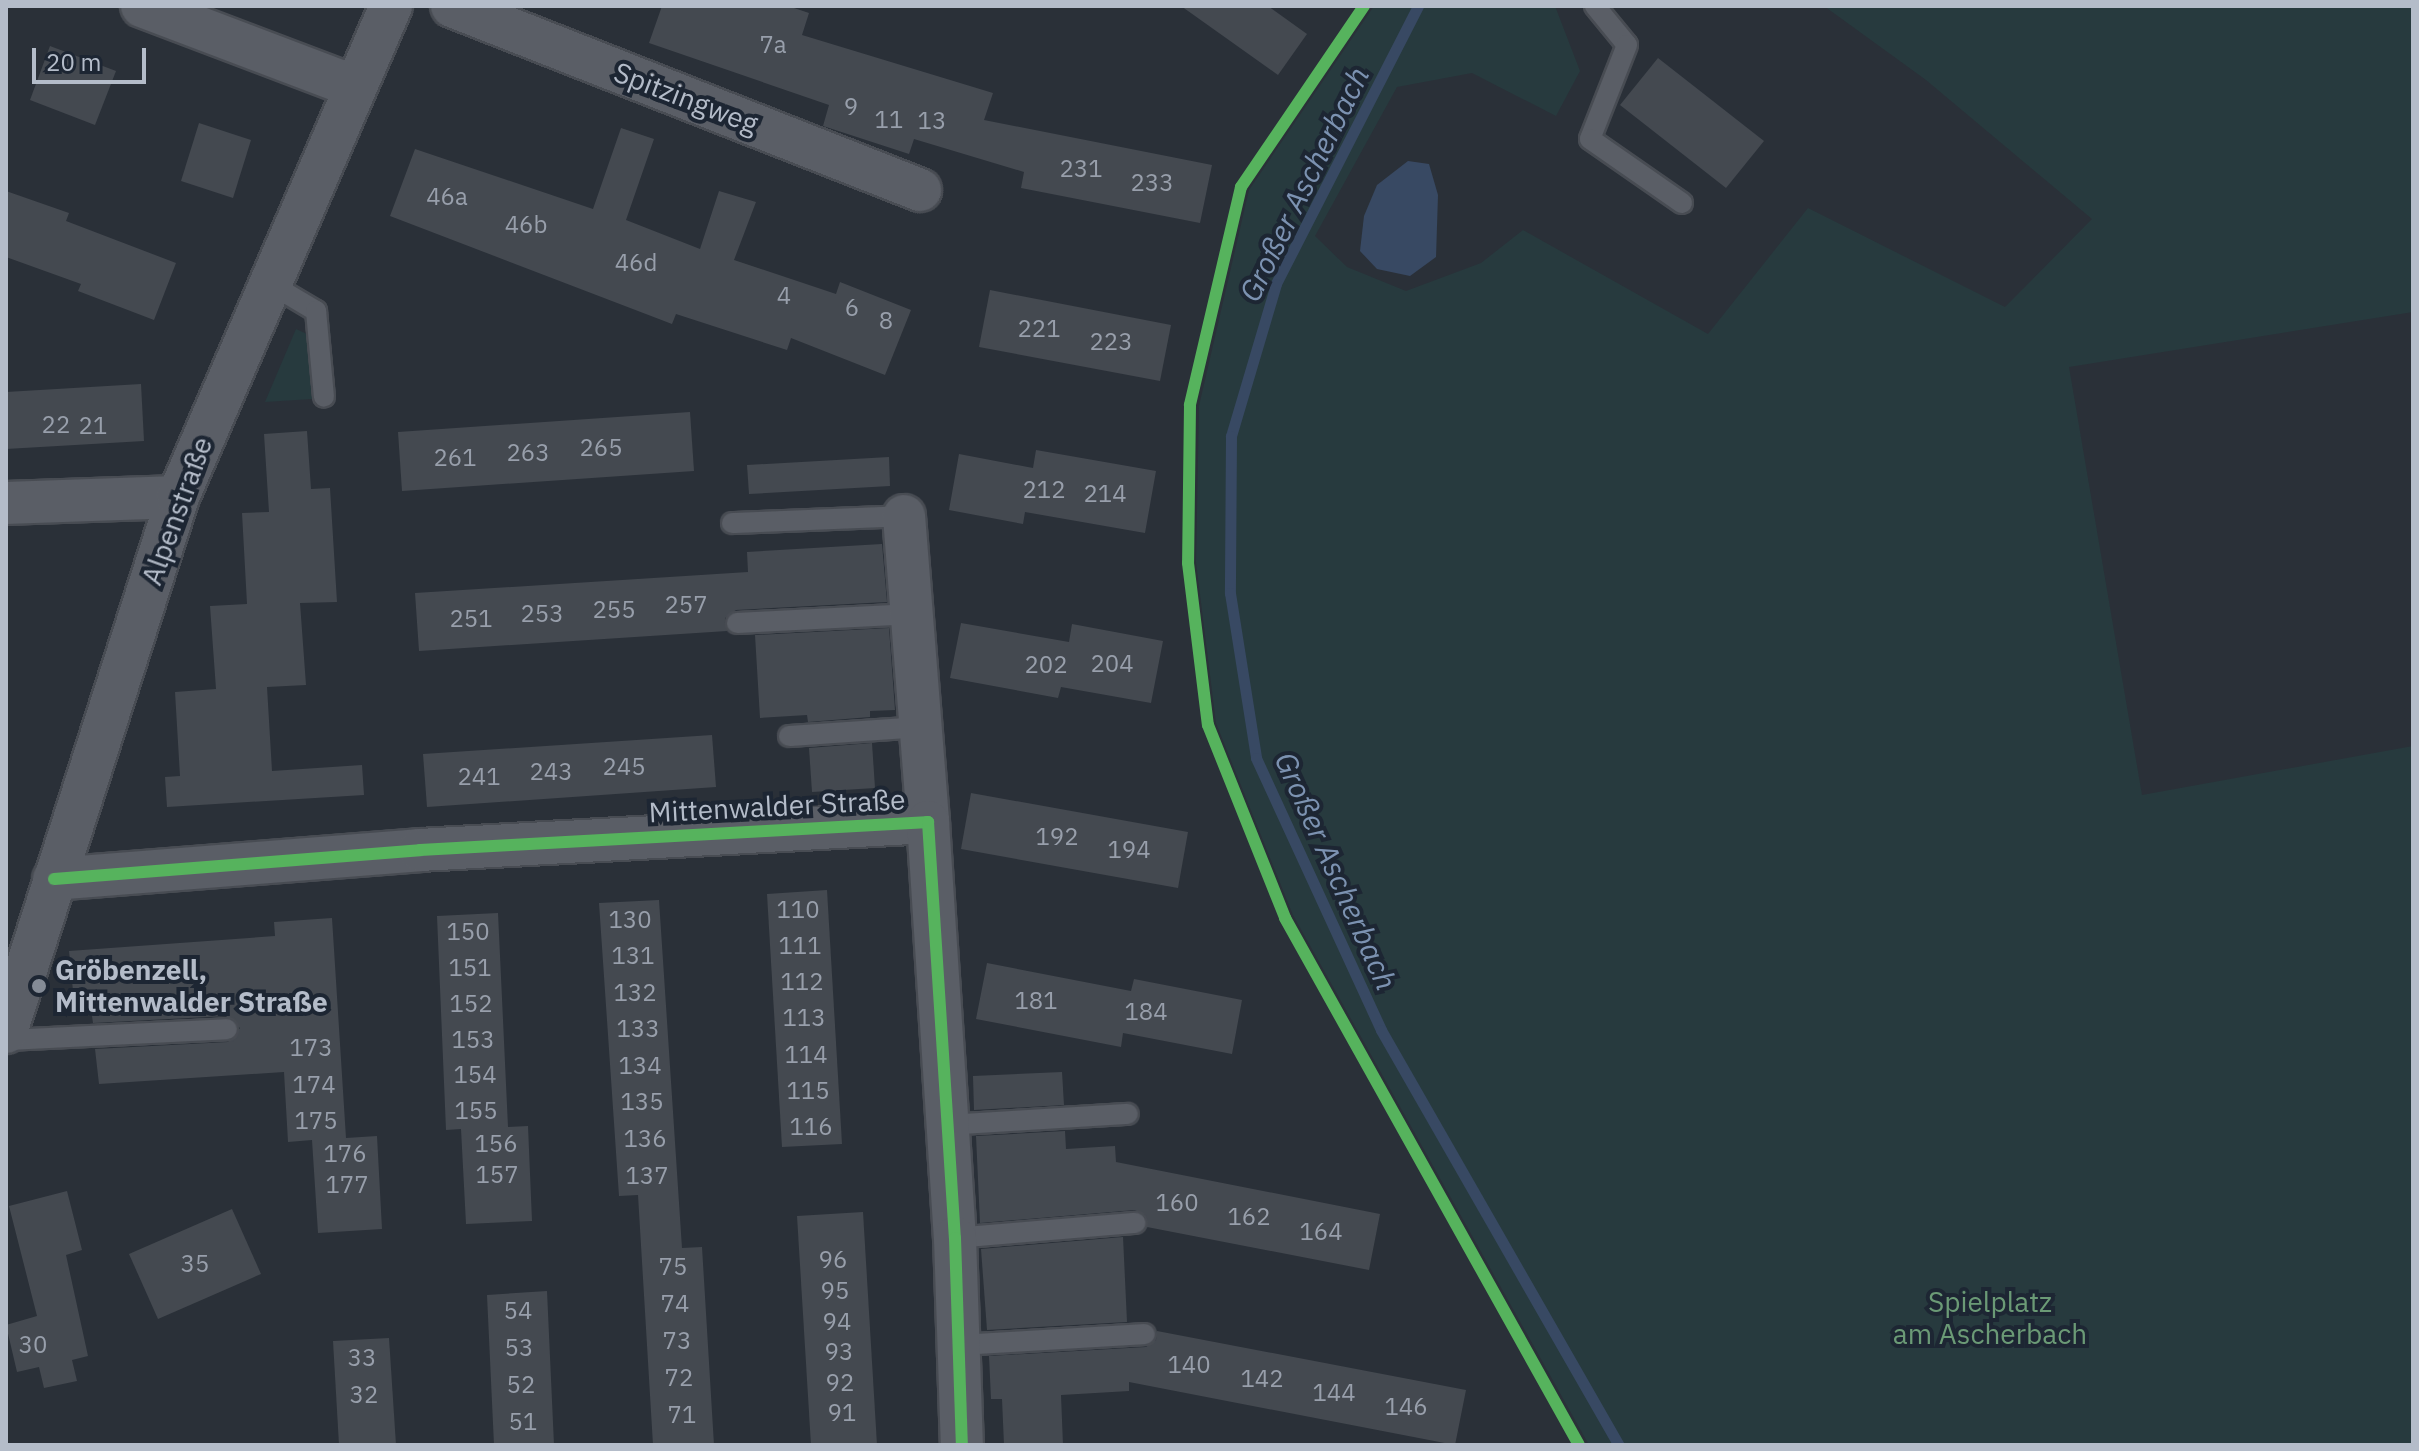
<!DOCTYPE html>
<meta charset="utf-8">
<style>
body{margin:0}
#map{position:relative;width:2419px;height:1451px;overflow:hidden;background:#2a3038;font-family:"IBM Plex Sans",sans-serif}
div>[style]{position:absolute}
.green>*{inset:0;background:#273a3e}
.water>*{inset:0;background:#384963}
.stream>*{height:11px;margin:-5.5px;padding:0 5.5px;transform-origin:5.5px;border-radius:5.5px;background:#384963}
.building>*{inset:0;background:#444950}
.roads{filter:drop-shadow(2px 0 #484c53) drop-shadow(-2px 0 #484c53) drop-shadow(0 2px #484c53) drop-shadow(0 -2px #484c53)}
.lane>*{height:20px;margin:-10px;padding:0 10px;transform-origin:10px;border-radius:10px;background:#5a5e66}
.street>*{height:42px;margin:-21px;padding:0 21px;transform-origin:21px;border-radius:21px;background:#5a5e66}
.cycleway>*{height:12px;margin:-6px;padding:0 6px;transform-origin:6px;border-radius:6px;background:#56b35d}
.dots>*{width:22px;height:22px;translate:-50% -50%;box-sizing:border-box;border:4px solid #1d2633;border-radius:50%}
span{translate:-50% -50%;white-space:nowrap;text-align:center;line-height:1.15;-webkit-text-stroke:8px #1d2633;paint-order:stroke}
.number-label{font-size:24px;color:#989fab}
.number-label span{-webkit-text-stroke-width:0}
.street-label{font-size:28px;color:#b4bcc9}
.poi-label{font-size:28px;color:#b4bcc9;font-weight:700}
.left{translate:0 -50%;text-align:left}
.park-label{font-size:28px;color:#6b9a76}
.water-label{font-size:30px;color:#7c92b1;font-style:italic}
.frame{position:absolute;inset:0;border:8px solid #b4bcc9;pointer-events:none}
.scale{position:absolute;left:32px;top:48px;width:114px;height:36px;box-sizing:border-box;border:4px solid #b4bcc9;border-top:0;padding-left:10px;font-size:24px;line-height:28px;white-space:nowrap;color:#b4bcc9;-webkit-text-stroke:6px #1d2633;paint-order:stroke}
</style>
<div id="map">
<div class="green">
<div style="clip-path:polygon(1374px 6px,1555px 6px,1580px 71px,1556px 116px,1472px 73px,1397px 87px,1315px 236px,1347px 267px,1406px 291px,1481px 263px,1523px 230px,1708px 334px,1808px 208px,2005px 307px,2092px 219px,1926px 80px,1824px 6px,2413px 6px,2413px 312px,2069px 367px,2142px 795px,2413px 746px,2413px 1445px,1589px 1445px,1293px 915px,1216px 723px,1196px 562px,1199px 406px,1249px 190px)"></div>
<div style="clip-path:polygon(296px 329px,309px 335px,312px 399px,265px 402px)"></div>
</div>
<div class="water">
<div style="clip-path:polygon(1408px 161px,1429px 164px,1438px 195px,1436px 257px,1410px 276px,1377px 269px,1360px 251px,1364px 216px,1377px 185px)"></div>
</div>
<div class="stream">
<div style="left:1418px;top:6px;width:312px;rotate:117.1deg"></div>
<div style="left:1276px;top:284px;width:159px;rotate:106.5deg"></div>
<div style="left:1231px;top:436px;width:157px;rotate:90.4deg"></div>
<div style="left:1230px;top:593px;width:167px;rotate:81deg"></div>
<div style="left:1256px;top:758px;width:299px;rotate:65.3deg"></div>
<div style="left:1381px;top:1030px;width:478px;rotate:60.2deg"></div>
</div>
<div class="building">
<div style="clip-path:polygon(662px 6px,788px 6px,809px 13px,802px 35px,993px 93px,984px 120px,1212px 165px,1200px 223px,1021px 188px,1024px 172px,914px 139px,909px 154px,823px 126px,829px 105px,649px 43px)"></div>
<div style="clip-path:polygon(1181px 6px,1268px 6px,1307px 34px,1278px 75px)"></div>
<div style="clip-path:polygon(50px 46px,116px 71px,95px 125px,30px 100px)"></div>
<div style="clip-path:polygon(1658px 58px,1764px 141px,1726px 188px,1620px 105px)"></div>
<div style="clip-path:polygon(199px 123px,251px 140px,233px 198px,181px 181px)"></div>
<div style="clip-path:polygon(621px 128px,654px 139px,626px 220px,700px 249px,719px 191px,756px 202px,734px 260px,836px 294px,840px 282px,911px 310px,885px 375px,791px 338px,787px 350px,676px 314px,672px 324px,390px 216px,415px 149px,593px 209px)"></div>
<div style="clip-path:polygon(6px 191px,69px 213px,66px 221px,176px 263px,154px 320px,78px 291px,81px 284px,6px 257px)"></div>
<div style="clip-path:polygon(990px 290px,1171px 325px,1160px 381px,979px 347px)"></div>
<div style="clip-path:polygon(141px 384px,144px 441px,6px 449px,6px 392px)"></div>
<div style="clip-path:polygon(690px 412px,694px 471px,402px 491px,398px 432px)"></div>
<div style="clip-path:polygon(307px 431px,311px 489px,330px 488px,337px 602px,300px 603px,306px 685px,267px 687px,272px 771px,362px 765px,364px 795px,167px 807px,165px 777px,180px 776px,175px 692px,216px 689px,210px 606px,247px 604px,242px 513px,269px 512px,264px 434px)"></div>
<div style="clip-path:polygon(1036px 450px,1156px 471px,1145px 533px,1025px 512px,1023px 524px,949px 510px,959px 454px,1033px 468px)"></div>
<div style="clip-path:polygon(889px 457px,890px 486px,749px 494px,747px 465px)"></div>
<div style="clip-path:polygon(882px 544px,887px 602px,736px 610px,725px 618px,727px 631px,419px 651px,415px 593px,748px 572px,747px 552px)"></div>
<div style="clip-path:polygon(961px 623px,1069px 642px,1072px 624px,1163px 641px,1151px 703px,1061px 687px,1058px 698px,950px 678px)"></div>
<div style="clip-path:polygon(889px 628px,895px 710px,870px 711px,870px 717px,808px 722px,807px 715px,760px 718px,755px 635px)"></div>
<div style="clip-path:polygon(712px 735px,716px 787px,427px 807px,423px 754px)"></div>
<div style="clip-path:polygon(872px 743px,875px 788px,812px 792px,809px 748px)"></div>
<div style="clip-path:polygon(971px 793px,1188px 832px,1178px 888px,961px 849px)"></div>
<div style="clip-path:polygon(827px 890px,842px 1144px,782px 1147px,767px 894px)"></div>
<div style="clip-path:polygon(659px 900px,682px 1248px,702px 1247px,714px 1445px,653px 1445px,638px 1195px,619px 1196px,599px 903px)"></div>
<div style="clip-path:polygon(498px 913px,508px 1127px,528px 1126px,532px 1221px,466px 1224px,461px 1129px,446px 1130px,437px 916px)"></div>
<div style="clip-path:polygon(332px 918px,346px 1138px,377px 1136px,382px 1229px,318px 1233px,312px 1140px,288px 1142px,284px 1072px,99px 1084px,95px 1049px,228px 1042px,240px 1028px,226px 1016px,93px 1023px,91px 1009px,75px 1011px,69px 951px,275px 936px,274px 922px)"></div>
<div style="clip-path:polygon(987px 963px,1131px 991px,1134px 979px,1242px 1000px,1232px 1054px,1123px 1033px,1121px 1047px,976px 1019px)"></div>
<div style="clip-path:polygon(1062px 1072px,1064px 1105px,974px 1110px,973px 1076px)"></div>
<div style="clip-path:polygon(1065px 1131px,1066px 1149px,1115px 1146px,1116px 1162px,1380px 1214px,1369px 1270px,1147px 1227px,1145px 1215px,1135px 1210px,980px 1223px,976px 1136px)"></div>
<div style="clip-path:polygon(67px 1191px,82px 1250px,66px 1255px,88px 1356px,72px 1360px,77px 1381px,44px 1388px,39px 1367px,17px 1372px,6px 1325px,37px 1316px,9px 1206px)"></div>
<div style="clip-path:polygon(232px 1209px,261px 1274px,158px 1319px,129px 1254px)"></div>
<div style="clip-path:polygon(863px 1212px,877px 1445px,811px 1445px,797px 1216px)"></div>
<div style="clip-path:polygon(1123px 1237px,1127px 1322px,987px 1330px,981px 1249px)"></div>
<div style="clip-path:polygon(547px 1291px,554px 1445px,494px 1445px,487px 1295px)"></div>
<div style="clip-path:polygon(1157px 1331px,1466px 1390px,1455px 1445px,1129px 1382px,1129px 1391px,1061px 1395px,1063px 1445px,1004px 1445px,1002px 1399px,991px 1399px,989px 1356px,1146px 1347px,1156px 1340px)"></div>
<div style="clip-path:polygon(389px 1338px,396px 1445px,339px 1445px,333px 1341px)"></div>
</div>
<div class="roads">
<div class="lane">
<div style="left:1595px;top:6px;width:50px;rotate:50.6deg"></div>
<div style="left:1627px;top:45px;width:101px;rotate:111.5deg"></div>
<div style="left:1590px;top:139px;width:112px;rotate:34.8deg"></div>
<div style="left:269px;top:283px;width:55px;rotate:30.8deg"></div>
<div style="left:316px;top:311px;width:86px;rotate:84.7deg"></div>
<div style="left:732px;top:523px;width:172px;rotate:-2.3deg"></div>
<div style="left:737px;top:623px;width:176px;rotate:-2.9deg"></div>
<div style="left:789px;top:736px;width:133px;rotate:-3.9deg"></div>
<div style="left:6px;top:1040px;width:221px;rotate:-2.8deg"></div>
<div style="left:946px;top:1125px;width:182px;rotate:-3.5deg"></div>
<div style="left:955px;top:1238px;width:181px;rotate:-4.8deg"></div>
<div style="left:961px;top:1345px;width:184px;rotate:-3.4deg"></div>
</div>
<div class="street">
<div style="left:142px;top:6px;width:226px;rotate:20.8deg"></div>
<div style="left:452px;top:6px;width:503px;rotate:21.46deg"></div>
<div style="left:6px;top:503px;width:172px;rotate:-2deg"></div>
<div style="left:904px;top:516px;width:307px;rotate:85.5deg"></div>
<div style="left:54px;top:879px;width:367px;rotate:-4.5deg"></div>
<div style="left:420px;top:850px;width:509px;rotate:-3.15deg"></div>
<div style="left:928px;top:822px;width:417px;rotate:86.3deg"></div>
<div style="left:955px;top:1238px;width:207px;rotate:88.1deg"></div>
<div style="left:6px;top:1032px;width:562px;rotate:-72.18deg"></div>
<div style="left:178px;top:497px;width:535px;rotate:-66.55deg"></div>
</div>
</div>
<div class="cycleway">
<div style="left:1364px;top:6px;width:219px;rotate:124.2deg"></div>
<div style="left:1241px;top:187px;width:224px;rotate:103.2deg"></div>
<div style="left:1190px;top:405px;width:158px;rotate:90.7deg"></div>
<div style="left:1188px;top:563px;width:163px;rotate:83deg"></div>
<div style="left:1208px;top:725px;width:208px;rotate:68.2deg"></div>
<div style="left:1285px;top:918px;width:603px;rotate:60.84deg"></div>
<div style="left:54px;top:879px;width:367px;rotate:-4.5deg"></div>
<div style="left:420px;top:850px;width:509px;rotate:-3.15deg"></div>
<div style="left:928px;top:822px;width:417px;rotate:86.3deg"></div>
<div style="left:955px;top:1238px;width:207px;rotate:88.1deg"></div>
</div>
<div class="dots">
<div style="left:39px;top:986px;background:#848b96"></div>
</div>
<div class="number-label">
<span style="left:773px;top:45px">7a</span>
<span style="left:851px;top:107px">9</span>
<span style="left:889px;top:120px">11</span>
<span style="left:932px;top:121px">13</span>
<span style="left:1081px;top:169px">231</span>
<span style="left:1152px;top:183px">233</span>
<span style="left:447px;top:197px">46a</span>
<span style="left:526px;top:225px">46b</span>
<span style="left:636px;top:263px">46d</span>
<span style="left:784px;top:296px">4</span>
<span style="left:852px;top:308px">6</span>
<span style="left:886px;top:321px">8</span>
<span style="left:1039px;top:329px">221</span>
<span style="left:1111px;top:342px">223</span>
<span style="left:56px;top:425px">22</span>
<span style="left:93px;top:426px">21</span>
<span style="left:601px;top:448px">265</span>
<span style="left:528px;top:453px">263</span>
<span style="left:455px;top:458px">261</span>
<span style="left:1044px;top:490px">212</span>
<span style="left:1105px;top:494px">214</span>
<span style="left:686px;top:605px">257</span>
<span style="left:614px;top:610px">255</span>
<span style="left:542px;top:614px">253</span>
<span style="left:471px;top:619px">251</span>
<span style="left:1112px;top:664px">204</span>
<span style="left:1046px;top:665px">202</span>
<span style="left:624px;top:767px">245</span>
<span style="left:551px;top:772px">243</span>
<span style="left:479px;top:777px">241</span>
<span style="left:1057px;top:837px">192</span>
<span style="left:1129px;top:850px">194</span>
<span style="left:798px;top:910px">110</span>
<span style="left:630px;top:920px">130</span>
<span style="left:468px;top:932px">150</span>
<span style="left:800px;top:946px">111</span>
<span style="left:633px;top:956px">131</span>
<span style="left:470px;top:968px">151</span>
<span style="left:802px;top:982px">112</span>
<span style="left:635px;top:993px">132</span>
<span style="left:1036px;top:1001px">181</span>
<span style="left:471px;top:1004px">152</span>
<span style="left:1146px;top:1012px">184</span>
<span style="left:804px;top:1018px">113</span>
<span style="left:638px;top:1029px">133</span>
<span style="left:473px;top:1040px">153</span>
<span style="left:311px;top:1048px">173</span>
<span style="left:806px;top:1055px">114</span>
<span style="left:640px;top:1066px">134</span>
<span style="left:475px;top:1075px">154</span>
<span style="left:314px;top:1085px">174</span>
<span style="left:808px;top:1091px">115</span>
<span style="left:642px;top:1102px">135</span>
<span style="left:476px;top:1111px">155</span>
<span style="left:316px;top:1121px">175</span>
<span style="left:811px;top:1127px">116</span>
<span style="left:645px;top:1139px">136</span>
<span style="left:496px;top:1144px">156</span>
<span style="left:345px;top:1154px">176</span>
<span style="left:497px;top:1175px">157</span>
<span style="left:647px;top:1176px">137</span>
<span style="left:347px;top:1185px">177</span>
<span style="left:1177px;top:1203px">160</span>
<span style="left:1249px;top:1217px">162</span>
<span style="left:1321px;top:1232px">164</span>
<span style="left:833px;top:1260px">96</span>
<span style="left:195px;top:1264px">35</span>
<span style="left:673px;top:1267px">75</span>
<span style="left:835px;top:1291px">95</span>
<span style="left:675px;top:1304px">74</span>
<span style="left:518px;top:1311px">54</span>
<span style="left:837px;top:1322px">94</span>
<span style="left:677px;top:1341px">73</span>
<span style="left:33px;top:1345px">30</span>
<span style="left:519px;top:1348px">53</span>
<span style="left:839px;top:1352px">93</span>
<span style="left:362px;top:1358px">33</span>
<span style="left:1189px;top:1365px">140</span>
<span style="left:679px;top:1378px">72</span>
<span style="left:1262px;top:1379px">142</span>
<span style="left:840px;top:1383px">92</span>
<span style="left:521px;top:1385px">52</span>
<span style="left:1334px;top:1393px">144</span>
<span style="left:364px;top:1395px">32</span>
<span style="left:1406px;top:1407px">146</span>
<span style="left:842px;top:1413px">91</span>
<span style="left:682px;top:1415px">71</span>
<span style="left:523px;top:1422px">51</span>
</div>
<div class="street-label">
<span style="left:686px;top:98px;rotate:21deg">Spitzingweg</span>
<span style="left:177px;top:511px;rotate:-70deg">Alpenstraße</span>
<span style="left:777px;top:806px;rotate:-3deg">Mittenwalder Straße</span>
</div>
<div class="poi-label">
<span class="left" style="left:55px;top:986px">Gröbenzell,<br>Mittenwalder Straße</span>
</div>
<div class="park-label">
<span style="left:1990px;top:1318px">Spielplatz<br>am Ascherbach</span>
</div>
<div class="water-label">
<span style="left:1304px;top:184px;rotate:-64deg">Großer Ascherbach</span>
<span style="left:1336px;top:871px;rotate:66deg">Großer Ascherbach</span>
</div>
<div class="frame"></div>
<div class="scale">20 m</div>
</div>
